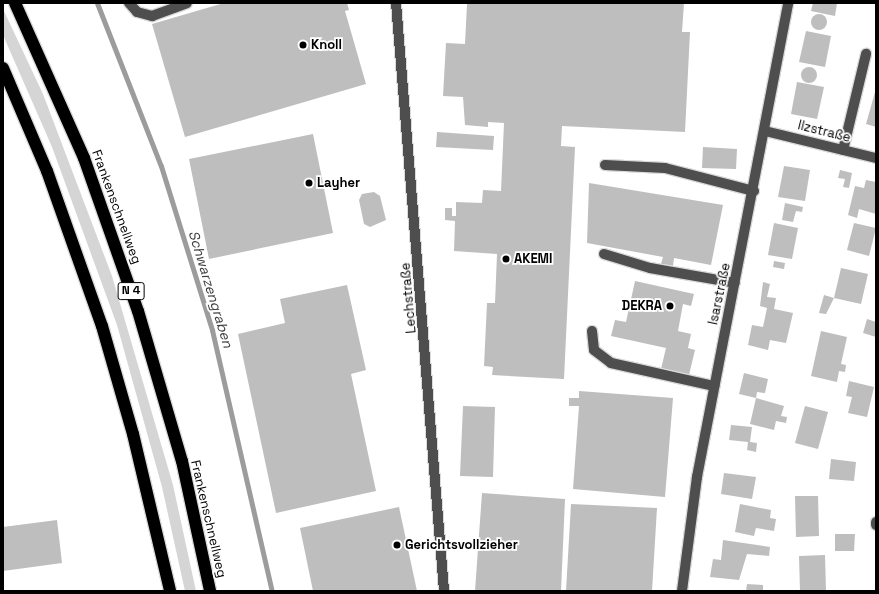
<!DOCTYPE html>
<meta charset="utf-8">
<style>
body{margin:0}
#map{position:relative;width:879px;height:594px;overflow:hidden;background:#fff;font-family:"Space Grotesk",sans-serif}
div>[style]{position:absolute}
.green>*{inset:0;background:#d5d5d5}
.stream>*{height:5px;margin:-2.5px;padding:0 2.5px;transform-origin:2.5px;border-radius:2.5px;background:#9c9c9c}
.building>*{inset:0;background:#bebebe}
.round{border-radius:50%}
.roads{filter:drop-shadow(1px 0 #dbdbdb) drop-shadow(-1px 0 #dbdbdb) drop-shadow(0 1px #dbdbdb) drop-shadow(0 -1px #dbdbdb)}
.minor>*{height:10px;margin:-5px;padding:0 5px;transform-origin:5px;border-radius:5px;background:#4e4e4e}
.highway>*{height:12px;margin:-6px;padding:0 6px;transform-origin:6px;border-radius:6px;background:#000}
.dots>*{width:11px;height:11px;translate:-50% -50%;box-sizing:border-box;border:2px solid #fff;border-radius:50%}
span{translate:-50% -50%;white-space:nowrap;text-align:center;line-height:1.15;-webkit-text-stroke:3.5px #fff;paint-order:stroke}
.shield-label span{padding:1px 3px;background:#fff;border:1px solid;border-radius:3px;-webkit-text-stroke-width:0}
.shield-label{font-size:12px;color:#000;font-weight:700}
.poi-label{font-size:13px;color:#000;font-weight:700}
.left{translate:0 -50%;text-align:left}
.right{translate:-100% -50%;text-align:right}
.street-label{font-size:13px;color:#000}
.water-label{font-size:14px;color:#3d3d3d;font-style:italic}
.frame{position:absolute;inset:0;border:4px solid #000;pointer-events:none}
</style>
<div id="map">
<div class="green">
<div style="clip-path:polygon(3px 9px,43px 94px,112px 276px,173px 485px,196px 591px,185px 591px,162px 487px,117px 325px,52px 147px,3px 35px)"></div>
</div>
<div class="stream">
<div style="left:97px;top:3px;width:175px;rotate:68.6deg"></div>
<div style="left:161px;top:166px;width:172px;rotate:72.7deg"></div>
<div style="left:212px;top:330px;width:268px;rotate:77.1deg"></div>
</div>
<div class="building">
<div style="clip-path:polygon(224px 3px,347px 3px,349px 10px,345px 11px,366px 84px,185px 137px,152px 24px)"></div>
<div style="clip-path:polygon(684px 3px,682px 32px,690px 32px,685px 132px,562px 126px,561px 146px,575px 147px,564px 379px,492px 375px,493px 367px,484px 366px,487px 303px,495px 303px,497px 254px,454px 251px,455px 221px,445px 220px,445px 208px,452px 208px,452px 216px,456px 216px,456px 202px,482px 203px,483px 190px,501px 191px,504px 123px,488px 122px,488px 127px,465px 125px,463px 97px,443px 96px,446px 43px,465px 44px,467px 4px)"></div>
<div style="clip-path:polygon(813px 3px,837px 3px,835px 16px,811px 11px)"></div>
<div class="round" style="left:811px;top:14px;width:16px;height:16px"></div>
<div style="clip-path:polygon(806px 31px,831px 36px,825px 67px,799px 62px)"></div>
<div class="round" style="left:801px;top:67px;width:16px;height:16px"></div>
<div style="clip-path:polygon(797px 82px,824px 87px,817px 119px,791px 114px)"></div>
<div style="clip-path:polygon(875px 92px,876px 92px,876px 127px,866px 124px)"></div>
<div style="clip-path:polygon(437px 132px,494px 136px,493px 150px,436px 147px)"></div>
<div style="clip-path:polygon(313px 134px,333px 233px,209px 259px,189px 159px)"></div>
<div style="clip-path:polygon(703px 147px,737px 149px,736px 169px,702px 168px)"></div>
<div style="clip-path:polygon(784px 166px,810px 170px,805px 201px,778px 197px)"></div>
<div style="clip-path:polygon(840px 170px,852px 173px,849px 188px,843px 187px,845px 179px,838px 178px)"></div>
<div style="clip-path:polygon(866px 180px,876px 182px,876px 214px,859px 209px,857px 218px,848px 215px,855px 186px,864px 188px)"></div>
<div style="clip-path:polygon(589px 183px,723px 205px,711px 265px,674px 258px,673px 266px,661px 264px,663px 257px,587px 243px)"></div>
<div style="clip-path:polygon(374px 192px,380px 196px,386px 220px,370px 227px,364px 224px,359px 200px,362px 194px)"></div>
<div style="clip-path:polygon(785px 203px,803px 207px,802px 212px,796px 211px,793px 222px,782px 220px)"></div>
<div style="clip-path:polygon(774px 223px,798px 228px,792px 259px,768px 255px)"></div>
<div style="clip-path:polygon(854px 223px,876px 228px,869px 256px,847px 250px)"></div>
<div style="clip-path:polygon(774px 261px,785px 263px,784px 269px,773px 267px)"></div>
<div style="clip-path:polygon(841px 268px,868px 274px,861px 304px,834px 298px,826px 314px,819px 313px,824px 295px,834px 298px)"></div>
<div style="clip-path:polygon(635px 281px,694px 294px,691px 306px,683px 304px,678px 331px,691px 334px,688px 348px,695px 350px,689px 375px,661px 369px,666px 348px,611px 336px,615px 320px,626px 322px)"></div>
<div style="clip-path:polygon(763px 282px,770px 284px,767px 297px,776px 298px,774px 309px,793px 313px,786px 343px,770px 340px,768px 350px,748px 345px,752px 325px,763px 327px,767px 308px,760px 306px)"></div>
<div style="clip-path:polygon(347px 285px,366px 370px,351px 374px,376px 491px,276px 513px,238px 334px,285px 323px,280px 299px)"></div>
<div style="clip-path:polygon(867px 319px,876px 322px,876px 337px,863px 333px)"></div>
<div style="clip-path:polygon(821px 331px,847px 337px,841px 364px,846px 365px,845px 372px,839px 371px,837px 382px,811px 376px)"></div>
<div style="clip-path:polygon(744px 373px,768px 379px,765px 393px,757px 392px,756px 398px,739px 394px)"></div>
<div style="clip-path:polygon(849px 381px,874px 387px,867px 417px,848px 413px,852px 397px,846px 396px)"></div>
<div style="clip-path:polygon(579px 391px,673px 398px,665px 497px,573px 489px,579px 406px,569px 406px,569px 398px,579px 398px)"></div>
<div style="clip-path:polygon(756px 398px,784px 406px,781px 416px,787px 417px,786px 423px,776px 421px,774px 430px,750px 424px)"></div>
<div style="clip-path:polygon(463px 406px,495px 407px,493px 477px,460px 476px)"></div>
<div style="clip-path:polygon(805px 406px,828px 412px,818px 449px,795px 443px)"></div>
<div style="clip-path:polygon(731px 425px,752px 427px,750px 442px,757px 443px,756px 452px,747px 450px,748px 442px,729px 440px)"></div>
<div style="clip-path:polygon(831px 459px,856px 462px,854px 481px,829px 479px)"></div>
<div style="clip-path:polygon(724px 473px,756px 477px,752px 499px,721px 494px)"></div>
<div style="clip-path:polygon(482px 493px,565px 499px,561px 591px,475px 591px)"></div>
<div style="clip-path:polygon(795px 496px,818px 496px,819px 536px,796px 537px)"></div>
<div style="clip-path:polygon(571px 504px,657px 508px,652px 591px,566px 591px)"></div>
<div style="clip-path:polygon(740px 504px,771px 510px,770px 518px,776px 519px,774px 531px,756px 528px,754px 536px,735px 532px)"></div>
<div style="clip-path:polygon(399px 507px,417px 591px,313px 591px,300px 528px)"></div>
<div style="clip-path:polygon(57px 520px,62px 563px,3px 571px,3px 527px)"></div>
<div style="clip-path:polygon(835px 534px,855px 534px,854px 551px,835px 551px)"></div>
<div style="clip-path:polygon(723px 540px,770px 547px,769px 556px,747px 554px,739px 580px,710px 577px,713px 559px,721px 560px)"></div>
<div style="clip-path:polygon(825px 555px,826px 591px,800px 591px,799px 556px)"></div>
<div style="clip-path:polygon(747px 584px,763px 585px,763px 591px,746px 591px)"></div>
</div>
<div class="roads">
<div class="minor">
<div style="left:129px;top:3px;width:12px;rotate:48deg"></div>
<div style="left:137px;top:12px;width:16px;rotate:15deg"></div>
<div style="left:152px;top:16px;width:37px;rotate:-20deg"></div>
<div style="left:396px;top:3px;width:590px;rotate:85.33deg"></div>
<div style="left:765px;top:131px;width:114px;rotate:13.7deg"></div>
<div style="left:843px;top:150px;width:99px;rotate:-76.5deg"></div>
<div style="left:605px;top:165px;width:60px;rotate:2.9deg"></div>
<div style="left:665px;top:168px;width:92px;rotate:14.5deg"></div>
<div style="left:604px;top:254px;width:48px;rotate:16.9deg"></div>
<div style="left:650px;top:268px;width:86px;rotate:10deg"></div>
<div style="left:592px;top:331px;width:19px;rotate:84deg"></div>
<div style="left:594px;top:350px;width:21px;rotate:37deg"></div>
<div style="left:611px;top:363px;width:106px;rotate:12.6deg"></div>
<div style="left:876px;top:522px;width:3px;rotate:90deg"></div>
<div style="left:682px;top:591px;width:115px;rotate:-82.5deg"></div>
<div style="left:697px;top:477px;width:483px;rotate:-79.1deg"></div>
</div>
<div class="highway">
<div style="left:15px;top:3px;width:170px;rotate:66deg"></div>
<div style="left:84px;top:158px;width:162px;rotate:70.6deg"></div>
<div style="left:138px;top:311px;width:156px;rotate:73.7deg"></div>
<div style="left:182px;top:461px;width:133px;rotate:77.8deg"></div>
<div style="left:3px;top:68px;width:112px;rotate:66.9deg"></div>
<div style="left:47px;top:171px;width:164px;rotate:70.5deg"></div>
<div style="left:102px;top:326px;width:112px;rotate:74deg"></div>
<div style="left:133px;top:434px;width:161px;rotate:76.7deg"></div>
</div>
</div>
<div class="dots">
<div style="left:303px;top:45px;background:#000"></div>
<div style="left:309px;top:183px;background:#000"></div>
<div style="left:506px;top:259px;background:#000"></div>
<div style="left:670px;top:306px;background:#000"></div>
<div style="left:397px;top:545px;background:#000"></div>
</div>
<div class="shield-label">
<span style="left:131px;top:291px">N 4</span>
</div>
<div class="poi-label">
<span class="left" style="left:311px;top:45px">Knoll</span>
<span class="left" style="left:317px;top:183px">Layher</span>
<span class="left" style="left:514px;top:259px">AKEMI</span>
<span class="right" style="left:662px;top:306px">DEKRA</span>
<span class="left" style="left:405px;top:545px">Gerichtsvollzieher</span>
</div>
<div class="street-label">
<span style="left:824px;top:132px;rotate:14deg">Ilzstraße</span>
<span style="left:116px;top:207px;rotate:70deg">Frankenschnellweg</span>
<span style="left:720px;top:294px;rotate:-78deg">Isarstraße</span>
<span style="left:409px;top:298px;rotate:-95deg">Lechstraße</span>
<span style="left:208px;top:519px;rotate:77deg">Frankenschnellweg</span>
</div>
<div class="water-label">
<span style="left:211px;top:289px;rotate:73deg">Schwarzengraben</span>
</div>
<div class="frame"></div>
</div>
